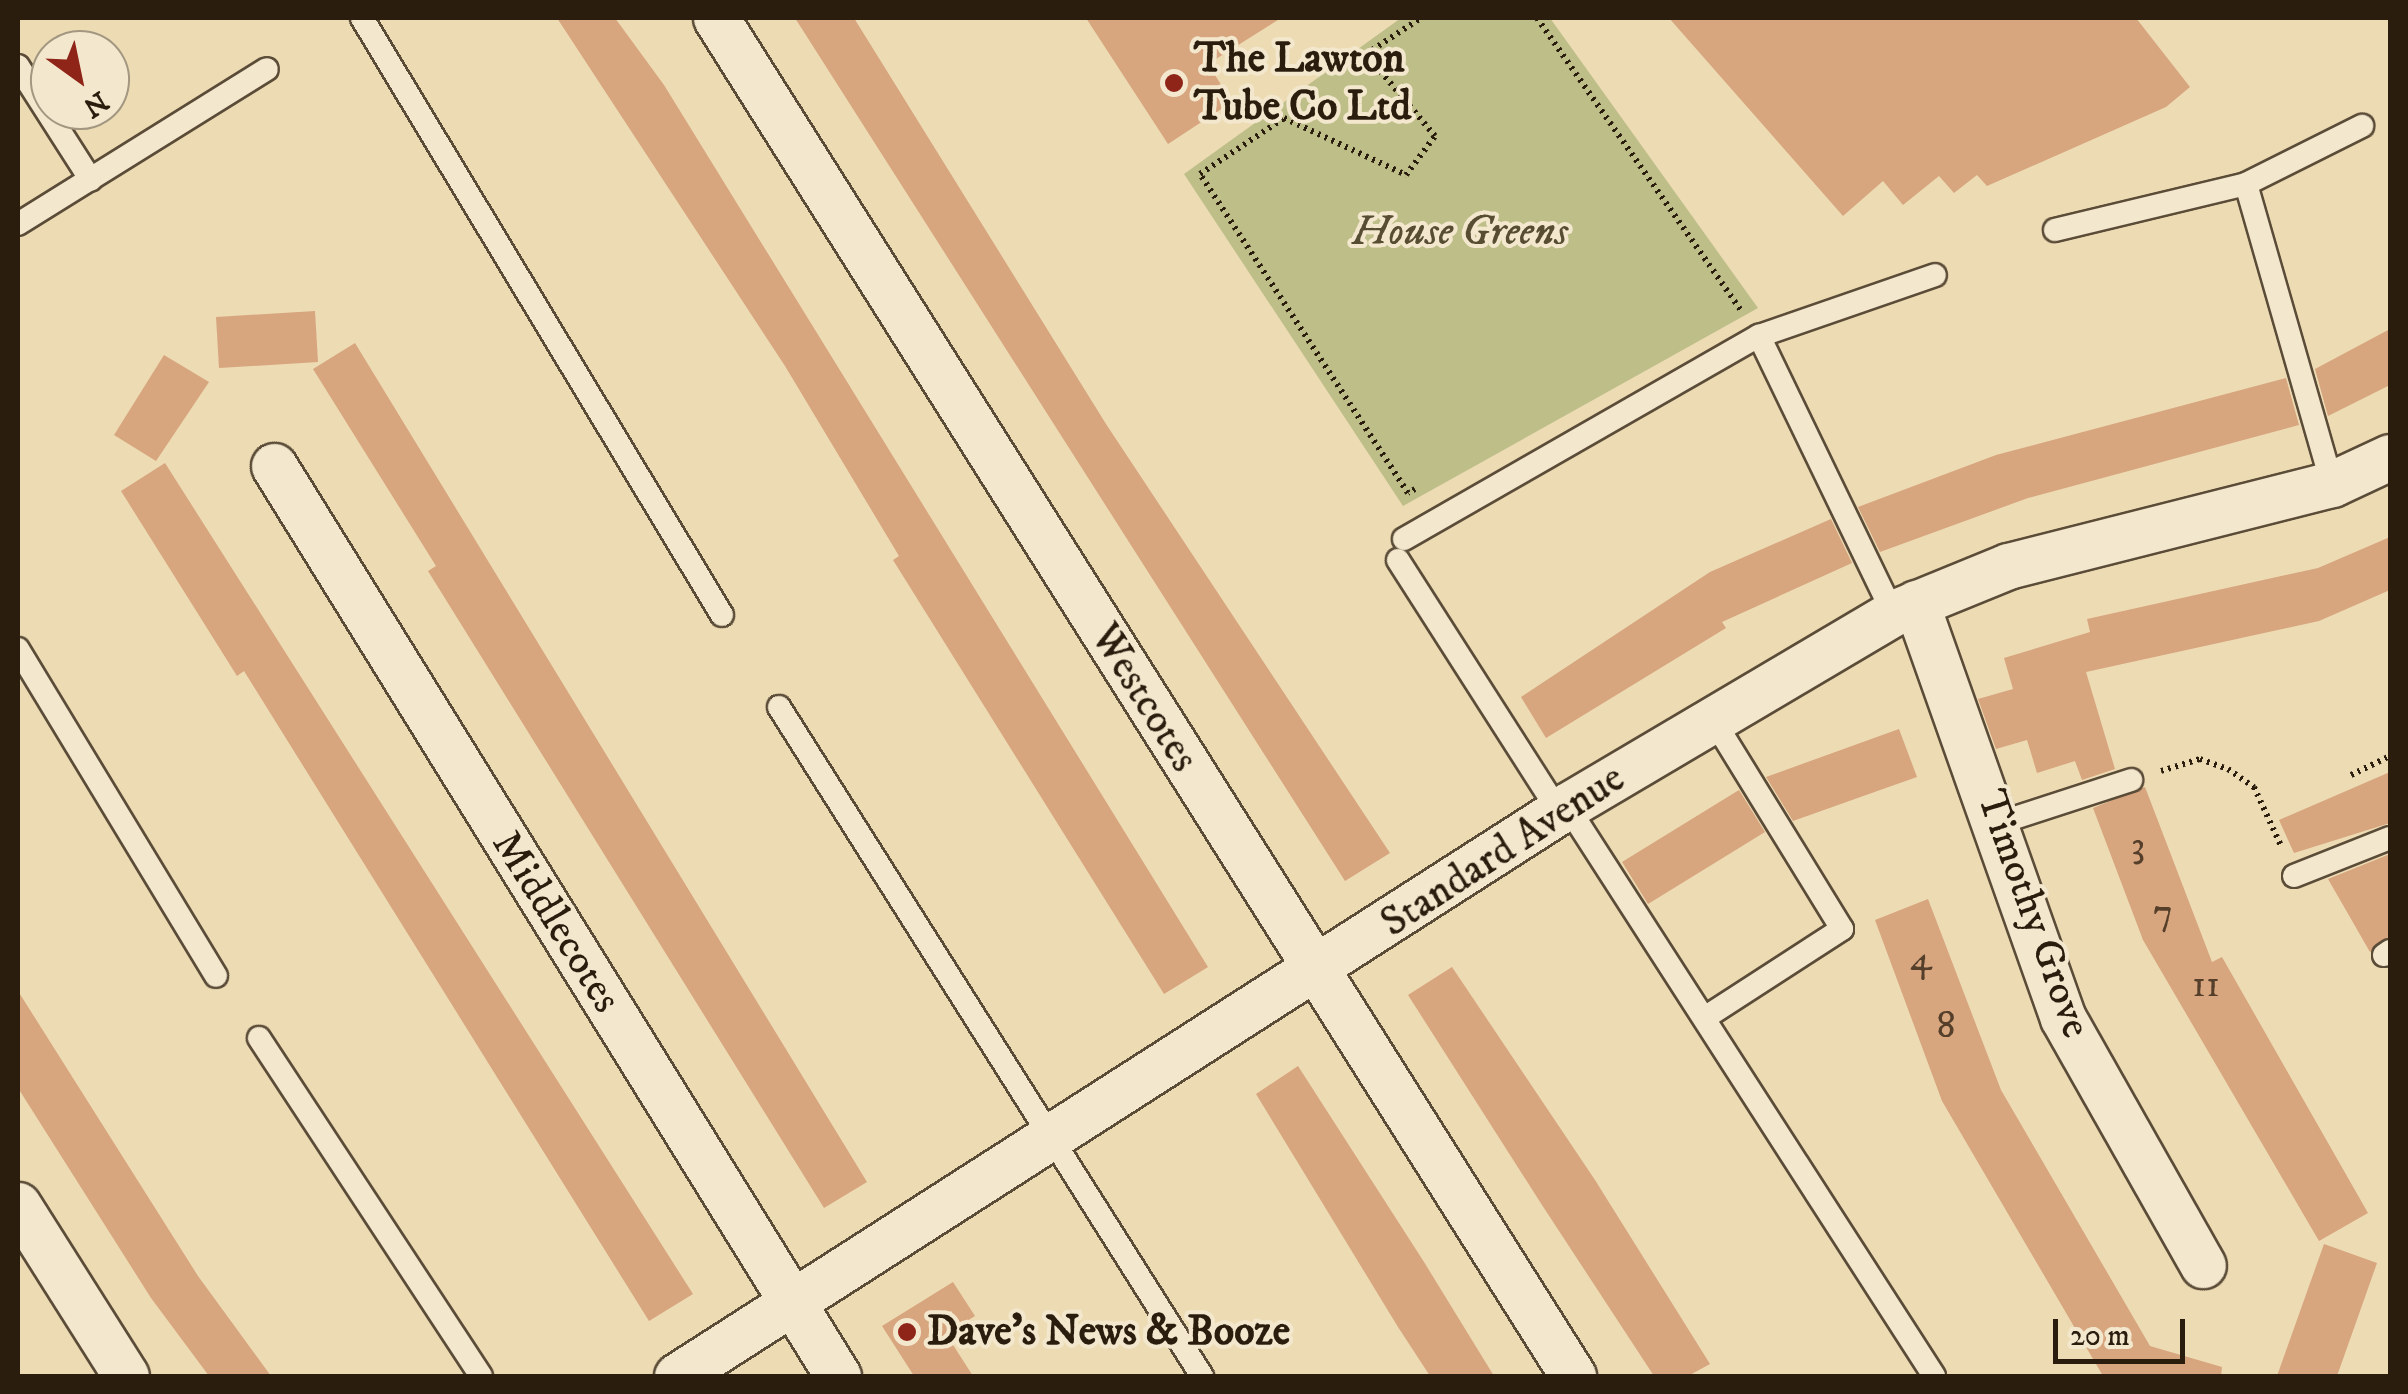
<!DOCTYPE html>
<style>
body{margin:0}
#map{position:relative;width:2408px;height:1394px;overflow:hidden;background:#eddbb4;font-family:"IM FELL DW Pica",serif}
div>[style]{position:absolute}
.green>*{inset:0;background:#bebe89}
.building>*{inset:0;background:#d7a57e}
.path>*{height:6px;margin-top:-3px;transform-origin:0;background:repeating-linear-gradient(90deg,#2a1d0e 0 2.5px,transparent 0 7.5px)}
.roads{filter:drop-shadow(2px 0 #5b4c38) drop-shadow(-2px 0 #5b4c38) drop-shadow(0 2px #5b4c38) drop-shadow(0 -2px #5b4c38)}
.service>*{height:22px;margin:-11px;padding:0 11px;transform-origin:11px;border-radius:11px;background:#f3e8ce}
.minor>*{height:45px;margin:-22.5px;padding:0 22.5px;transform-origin:22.5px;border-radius:22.5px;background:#f3e8ce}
.dots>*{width:28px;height:28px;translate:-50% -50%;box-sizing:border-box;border:5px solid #f3e8ce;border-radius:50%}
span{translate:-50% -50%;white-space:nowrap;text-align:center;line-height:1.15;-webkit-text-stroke:8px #f3e8ce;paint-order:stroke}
.number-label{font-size:38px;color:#553f2a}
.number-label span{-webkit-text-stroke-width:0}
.poi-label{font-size:42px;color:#2a1d0e;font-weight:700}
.left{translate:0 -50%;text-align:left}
.park-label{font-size:42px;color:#564d33;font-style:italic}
.street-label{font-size:42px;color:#2a1d0e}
.frame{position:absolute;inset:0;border:20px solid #2a1d0e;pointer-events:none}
.north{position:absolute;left:30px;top:30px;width:100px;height:100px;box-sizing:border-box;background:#f3e8ce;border:2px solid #a39781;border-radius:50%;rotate:147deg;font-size:28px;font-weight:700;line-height:40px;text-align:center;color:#2a1d0e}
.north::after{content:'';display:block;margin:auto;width:35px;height:45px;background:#8f2418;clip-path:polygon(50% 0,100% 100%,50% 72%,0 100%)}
.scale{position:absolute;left:2053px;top:1319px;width:132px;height:45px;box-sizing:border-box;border:5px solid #2a1d0e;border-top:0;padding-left:12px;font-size:30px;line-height:35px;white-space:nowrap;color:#2a1d0e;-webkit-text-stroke:8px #f3e8ce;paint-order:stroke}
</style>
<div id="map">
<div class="green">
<div style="clip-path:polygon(1401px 18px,1550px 18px,1758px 308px,1403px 506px,1184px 174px)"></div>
</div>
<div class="building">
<div style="clip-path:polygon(557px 18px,615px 18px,664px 85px,1208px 967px,1164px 994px,893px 560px,899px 556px,785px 366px)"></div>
<div style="clip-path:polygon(795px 18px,854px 18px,1106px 424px,1390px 853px,1345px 881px)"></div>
<div style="clip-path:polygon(1086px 18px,1281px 18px,1208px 64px,1232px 102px,1168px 144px)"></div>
<div style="clip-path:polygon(1669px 18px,2136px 18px,2190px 87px,2166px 107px,1987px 186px,1977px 175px,1954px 193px,1939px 176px,1903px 205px,1883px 181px,1843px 216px)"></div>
<div style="clip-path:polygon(315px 311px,318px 362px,219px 368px,216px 317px)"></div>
<div style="clip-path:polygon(2390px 329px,2390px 385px,2328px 416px,2315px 369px)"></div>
<div style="clip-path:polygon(355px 343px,867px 1182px,824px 1208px,428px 571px,436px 566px,313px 369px)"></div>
<div style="clip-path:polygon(164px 355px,209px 382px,156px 461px,114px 435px)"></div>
<div style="clip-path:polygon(2286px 378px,2299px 425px,2028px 498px,1880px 552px,1858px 507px,1996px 455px)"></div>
<div style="clip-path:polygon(165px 463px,693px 1294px,649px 1321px,244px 671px,237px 676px,121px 491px)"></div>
<div style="clip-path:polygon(1831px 519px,1852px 563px,1722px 622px,1726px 628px,1546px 738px,1521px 697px,1710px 572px)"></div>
<div style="clip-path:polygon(2390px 537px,2390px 590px,2319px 621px,2086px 672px,2115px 769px,2082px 780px,2075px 761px,2037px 773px,2027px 740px,1996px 749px,1978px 699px,2013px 689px,2004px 658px,2090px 632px,2087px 619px,2318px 568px)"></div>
<div style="clip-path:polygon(1899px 729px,1917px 777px,1883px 789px,1793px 821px,1766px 777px)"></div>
<div style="clip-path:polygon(2390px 772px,2390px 823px,2294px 853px,2279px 820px)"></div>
<div style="clip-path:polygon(2145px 787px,2212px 962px,2222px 957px,2368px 1213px,2319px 1241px,2143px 940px,2093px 808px)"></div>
<div style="clip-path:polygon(1739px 790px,1765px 832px,1648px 904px,1622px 862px)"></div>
<div style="clip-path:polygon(2390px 854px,2390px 936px,2370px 952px,2328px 879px)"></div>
<div style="clip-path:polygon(1928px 899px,2001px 1090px,2150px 1346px,2222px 1367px,2221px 1376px,2103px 1376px,1942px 1101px,1875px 920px)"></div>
<div style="clip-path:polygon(1452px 967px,1595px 1180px,1710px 1364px,1688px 1376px,1654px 1376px,1542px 1205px,1408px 995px)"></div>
<div style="clip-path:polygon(18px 991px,198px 1276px,271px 1376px,209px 1376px,151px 1298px,18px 1088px)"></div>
<div style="clip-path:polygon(1298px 1066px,1424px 1262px,1494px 1376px,1430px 1376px,1398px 1327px,1256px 1094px)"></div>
<div style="clip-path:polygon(2324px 1244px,2377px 1263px,2365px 1297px,2337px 1376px,2277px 1376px)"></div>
<div style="clip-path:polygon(953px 1282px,975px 1316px,946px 1334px,973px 1376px,914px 1376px,882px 1326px)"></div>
</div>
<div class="path">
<div style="left:1537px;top:18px;width:358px;rotate:55.1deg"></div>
<div style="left:1415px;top:489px;width:8px;rotate:150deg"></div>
<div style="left:1408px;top:493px;width:381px;rotate:-123.1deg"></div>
<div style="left:1200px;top:174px;width:101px;rotate:-33.7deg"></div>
<div style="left:1284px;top:118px;width:135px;rotate:25deg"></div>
<div style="left:1406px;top:175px;width:49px;rotate:-53.4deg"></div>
<div style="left:1435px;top:136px;width:107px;rotate:-130.1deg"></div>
<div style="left:1366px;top:54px;width:66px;rotate:-33.2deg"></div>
<div style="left:2161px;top:771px;width:41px;rotate:-17.1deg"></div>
<div style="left:2200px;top:759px;width:30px;rotate:20deg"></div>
<div style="left:2228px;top:769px;width:32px;rotate:35deg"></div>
<div style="left:2254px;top:787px;width:65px;rotate:65.4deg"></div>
<div style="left:2351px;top:775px;width:43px;rotate:-26deg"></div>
</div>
<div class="roads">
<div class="service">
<div style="left:362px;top:18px;width:697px;rotate:58.91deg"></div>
<div style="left:18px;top:66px;width:135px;rotate:57.4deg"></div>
<div style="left:2246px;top:184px;width:312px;rotate:74deg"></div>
<div style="left:18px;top:224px;width:293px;rotate:-31.9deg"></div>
<div style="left:2055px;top:230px;width:196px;rotate:-13.5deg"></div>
<div style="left:2246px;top:184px;width:130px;rotate:-26.6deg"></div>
<div style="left:1759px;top:336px;width:308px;rotate:64.2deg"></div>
<div style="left:1404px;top:539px;width:409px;rotate:-29.8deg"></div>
<div style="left:1759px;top:336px;width:186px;rotate:-19.1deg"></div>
<div style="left:1398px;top:560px;width:299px;rotate:57.4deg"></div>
<div style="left:18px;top:649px;width:382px;rotate:58.8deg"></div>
<div style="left:779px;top:707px;width:792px;rotate:57.7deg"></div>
<div style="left:1567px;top:806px;width:678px;rotate:57.22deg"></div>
<div style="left:1999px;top:823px;width:139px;rotate:-18deg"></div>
<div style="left:2294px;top:876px;width:103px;rotate:-21.6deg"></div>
<div style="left:2384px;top:955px;width:7px;rotate:-34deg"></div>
<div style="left:1706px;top:1017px;width:162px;rotate:-32.9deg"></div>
<div style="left:1842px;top:929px;width:244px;rotate:-121.6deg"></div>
<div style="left:259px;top:1038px;width:404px;rotate:56.7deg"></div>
</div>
<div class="minor">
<div style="left:716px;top:18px;width:1606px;rotate:57.74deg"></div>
<div style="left:274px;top:466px;width:1071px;rotate:58.21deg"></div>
<div style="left:1916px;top:603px;width:440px;rotate:70.5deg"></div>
<div style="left:2063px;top:1018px;width:284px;rotate:60.5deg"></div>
<div style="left:18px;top:1205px;width:202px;rotate:57.7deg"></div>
<div style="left:677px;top:1376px;width:1057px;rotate:-32.64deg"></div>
<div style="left:1567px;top:806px;width:379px;rotate:-30.6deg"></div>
<div style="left:1893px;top:613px;width:124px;rotate:-22.2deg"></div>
<div style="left:2008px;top:566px;width:334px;rotate:-14.2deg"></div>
<div style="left:2332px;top:484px;width:64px;rotate:-25deg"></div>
</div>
</div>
<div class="dots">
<div style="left:1174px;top:83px;background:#8f2418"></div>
<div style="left:907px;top:1332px;background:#8f2418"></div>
</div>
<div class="number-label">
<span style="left:2138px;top:847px">3</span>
<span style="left:2163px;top:914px">7</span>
<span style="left:1921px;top:960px">4</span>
<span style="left:2206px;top:986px">11</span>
<span style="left:1946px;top:1027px">8</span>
</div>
<div class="poi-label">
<span class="left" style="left:1194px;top:83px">The Lawton<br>Tube Co Ltd</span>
<span class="left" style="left:927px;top:1332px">Dave's News &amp; Booze</span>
</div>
<div class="park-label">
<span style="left:1460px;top:232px">House Greens</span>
</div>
<div class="street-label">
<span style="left:1144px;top:698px;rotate:58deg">Westcotes</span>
<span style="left:1503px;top:851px;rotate:-33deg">Standard Avenue</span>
<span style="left:2033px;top:914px;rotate:70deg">Timothy Grove</span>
<span style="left:556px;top:922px;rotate:58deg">Middlecotes</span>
</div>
<div class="frame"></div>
<div class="north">N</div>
<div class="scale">20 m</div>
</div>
